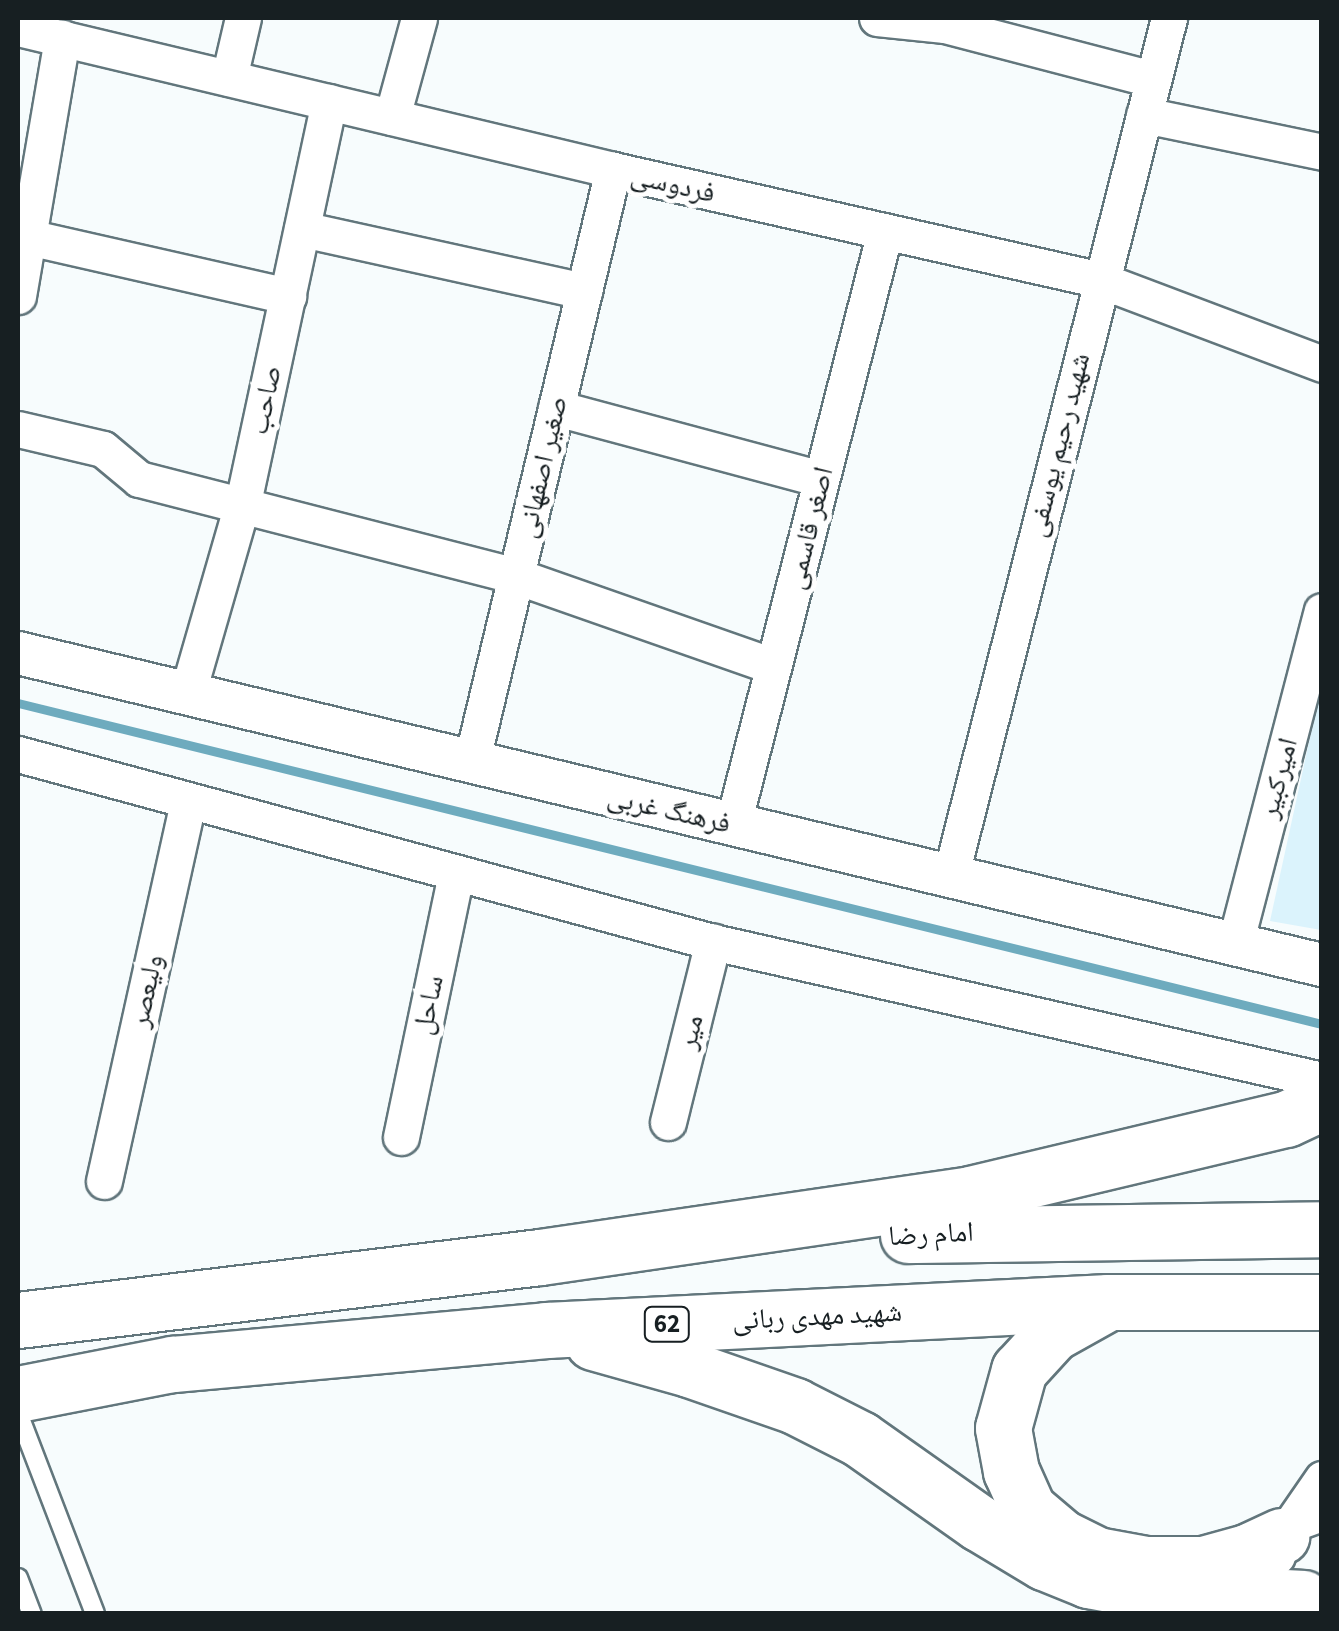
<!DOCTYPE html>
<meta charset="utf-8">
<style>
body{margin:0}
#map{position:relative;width:1339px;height:1631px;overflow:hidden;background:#f7fcfd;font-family:"Source Sans 3","Noto Naskh Arabic",sans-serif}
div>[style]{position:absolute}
.built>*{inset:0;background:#dbf3fc}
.stream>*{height:9px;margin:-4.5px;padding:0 4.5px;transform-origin:4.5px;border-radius:4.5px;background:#6eabbe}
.roads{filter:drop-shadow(2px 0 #62767c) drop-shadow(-2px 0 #62767c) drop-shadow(0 2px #62767c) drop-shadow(0 -2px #62767c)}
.service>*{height:18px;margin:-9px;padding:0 9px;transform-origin:9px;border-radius:9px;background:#fff}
.minor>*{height:35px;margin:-17.5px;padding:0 17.5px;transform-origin:17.5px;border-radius:17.5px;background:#fff}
.tertiary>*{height:42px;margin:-21px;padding:0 21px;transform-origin:21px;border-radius:21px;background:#fff}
.trunk>*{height:55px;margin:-27.5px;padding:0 27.5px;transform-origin:27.5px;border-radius:27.5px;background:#fff}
span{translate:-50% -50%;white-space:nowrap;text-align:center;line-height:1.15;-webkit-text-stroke:10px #fff;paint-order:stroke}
.shield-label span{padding:2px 8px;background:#fff;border:2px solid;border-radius:8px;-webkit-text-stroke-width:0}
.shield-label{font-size:25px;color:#171f22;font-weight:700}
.street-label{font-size:28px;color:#171f22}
.frame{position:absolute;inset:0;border:20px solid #171f22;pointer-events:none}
</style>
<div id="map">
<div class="built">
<div style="clip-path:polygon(1321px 687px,1322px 930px,1321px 930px,1270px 921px)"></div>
</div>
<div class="stream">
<div style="left:18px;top:703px;width:1343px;rotate:13.83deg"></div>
</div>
<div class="roads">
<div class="service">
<div style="left:18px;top:1413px;width:215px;rotate:69deg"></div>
<div style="left:18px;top:1578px;width:39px;rotate:69deg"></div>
</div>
<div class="minor">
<div style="left:877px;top:18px;width:68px;rotate:5.9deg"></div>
<div style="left:945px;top:25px;width:215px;rotate:14.6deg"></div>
<div style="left:18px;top:28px;width:612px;rotate:13.42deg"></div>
<div style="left:613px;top:170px;width:499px;rotate:12.7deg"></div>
<div style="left:1100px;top:280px;width:237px;rotate:20.7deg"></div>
<div style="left:229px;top:78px;width:62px;rotate:-76.9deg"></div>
<div style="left:1144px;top:115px;width:182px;rotate:11.7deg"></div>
<div style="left:392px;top:117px;width:103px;rotate:-74.7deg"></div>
<div style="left:302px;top:229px;width:289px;rotate:12.4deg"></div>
<div style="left:28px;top:237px;width:267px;rotate:12.8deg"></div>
<div style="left:18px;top:296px;width:262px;rotate:-80.3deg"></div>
<div style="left:556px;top:408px;width:274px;rotate:15deg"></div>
<div style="left:18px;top:429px;width:87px;rotate:13.2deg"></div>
<div style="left:103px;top:449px;width:47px;rotate:39.8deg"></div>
<div style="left:139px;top:479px;width:389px;rotate:14.4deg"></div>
<div style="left:516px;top:576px;width:272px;rotate:19.3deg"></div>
<div style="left:187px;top:695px;width:205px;rotate:-73.9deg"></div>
<div style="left:244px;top:498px;width:405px;rotate:-77.9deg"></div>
<div style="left:18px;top:754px;width:720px;rotate:15.14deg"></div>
<div style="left:713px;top:942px;width:624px;rotate:12.77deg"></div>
<div style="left:471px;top:764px;width:611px;rotate:-76.56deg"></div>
<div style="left:733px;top:824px;width:612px;rotate:-75.62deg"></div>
<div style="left:951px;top:874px;width:883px;rotate:-75.71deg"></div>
<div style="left:1235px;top:944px;width:344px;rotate:-75.4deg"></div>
<div style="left:668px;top:1122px;width:186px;rotate:-76deg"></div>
<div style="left:401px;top:1137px;width:269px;rotate:-78.2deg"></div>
<div style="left:104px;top:1181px;width:389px;rotate:-77.5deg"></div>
<div style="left:1291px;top:1524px;width:55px;rotate:-55.4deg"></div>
<div style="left:1277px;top:1556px;width:21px;rotate:-76deg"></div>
<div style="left:1282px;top:1536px;width:15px;rotate:-53deg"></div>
<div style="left:1291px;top:1524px;width:33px;rotate:-20deg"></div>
</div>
<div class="tertiary">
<div style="left:18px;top:653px;width:1341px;rotate:13.46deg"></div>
</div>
<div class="trunk">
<div style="left:908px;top:1235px;width:414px;rotate:-0.8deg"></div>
<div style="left:1107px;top:1303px;width:62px;rotate:150.9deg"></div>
<div style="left:1053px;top:1333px;width:50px;rotate:132.6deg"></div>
<div style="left:1019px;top:1370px;width:60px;rotate:105.4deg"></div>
<div style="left:1003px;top:1428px;width:44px;rotate:79.5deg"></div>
<div style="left:1011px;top:1471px;width:42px;rotate:65.9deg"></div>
<div style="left:1028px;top:1509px;width:43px;rotate:40.3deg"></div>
<div style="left:1061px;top:1537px;width:40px;rotate:26.6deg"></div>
<div style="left:1097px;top:1555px;width:50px;rotate:10.4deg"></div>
<div style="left:1146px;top:1564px;width:57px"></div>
<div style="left:1203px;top:1564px;width:46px;rotate:-15.3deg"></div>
<div style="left:1247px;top:1552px;width:38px;rotate:-25deg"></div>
<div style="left:18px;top:1320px;width:526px;rotate:-6.88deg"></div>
<div style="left:540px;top:1257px;width:435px;rotate:-8.3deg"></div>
<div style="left:970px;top:1194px;width:325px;rotate:-13.4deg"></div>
<div style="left:1286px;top:1119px;width:40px;rotate:-25deg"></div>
<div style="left:593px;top:1342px;width:100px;rotate:15.7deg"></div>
<div style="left:689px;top:1369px;width:112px;rotate:19.2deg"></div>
<div style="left:795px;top:1406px;width:73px;rotate:26.9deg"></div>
<div style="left:860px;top:1439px;width:146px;rotate:35.2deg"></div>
<div style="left:979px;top:1523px;width:76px;rotate:31deg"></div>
<div style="left:1044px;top:1562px;width:48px;rotate:22.2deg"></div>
<div style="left:1088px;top:1580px;width:54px;rotate:10.7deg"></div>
<div style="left:1141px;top:1590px;width:162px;rotate:2.8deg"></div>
<div style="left:18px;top:1394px;width:158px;rotate:-11deg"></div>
<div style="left:173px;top:1364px;width:375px;rotate:-5.2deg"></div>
<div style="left:546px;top:1330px;width:563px;rotate:-2.85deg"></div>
<div style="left:1108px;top:1302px;width:214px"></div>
</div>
</div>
<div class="shield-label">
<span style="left:667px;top:1324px">62</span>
</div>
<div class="street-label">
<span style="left:673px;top:184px;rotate:13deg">فردوسی</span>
<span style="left:265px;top:400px;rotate:-78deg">صاحب</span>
<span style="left:1058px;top:445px;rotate:-76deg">شهید رحیم یوسفی</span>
<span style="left:542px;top:467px;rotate:-77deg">صغیر اصفهانی</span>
<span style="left:809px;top:528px;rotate:-76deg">اصغر قاسمی</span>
<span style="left:1278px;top:778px;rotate:-75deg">امیرکبیر</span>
<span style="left:669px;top:810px;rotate:13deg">فرهنگ غربی</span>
<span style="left:146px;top:991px;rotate:-78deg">ولیعصر</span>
<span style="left:428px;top:1005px;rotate:-78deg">ساحل</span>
<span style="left:690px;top:1032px;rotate:-76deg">میر</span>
<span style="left:931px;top:1234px;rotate:-3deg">امام رضا</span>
<span style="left:817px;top:1316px;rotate:-3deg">شهید مهدی ربانی</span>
</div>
<div class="frame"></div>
</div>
